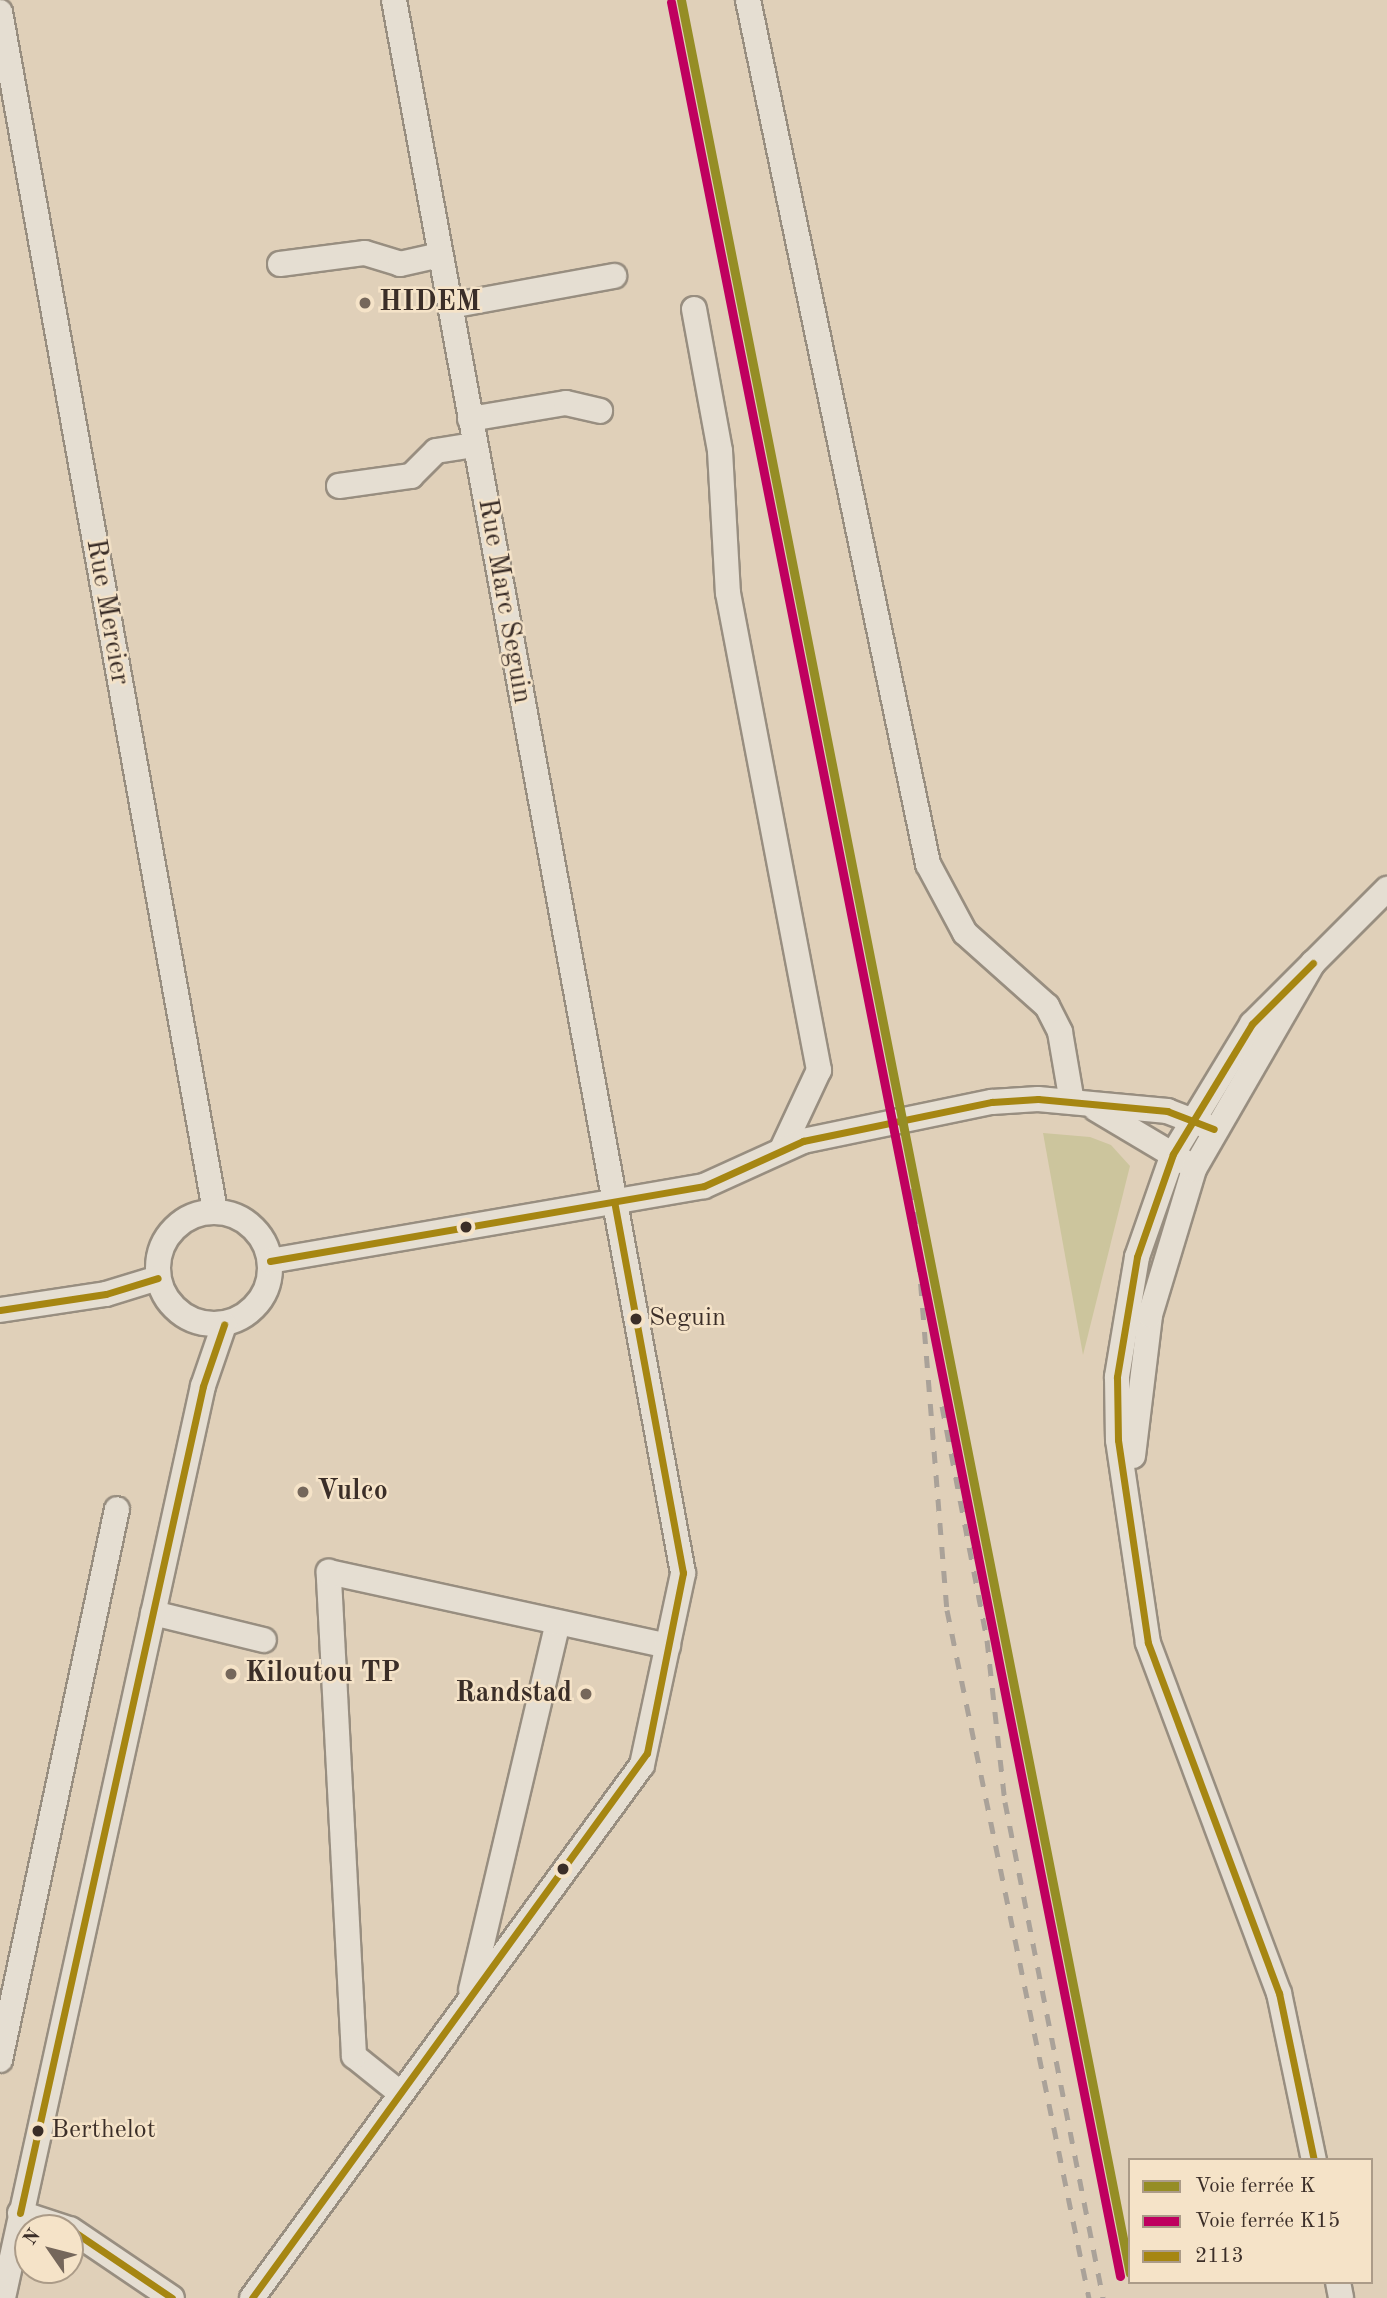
<!DOCTYPE html>
<meta charset="utf-8">
<style>
body{margin:0}
#map{position:relative;width:1387px;height:2298px;overflow:hidden;background:#e0d0b9;font-family:"Old Standard TT",serif}
div>[style]{position:absolute}
.green>*{inset:0;background:#ccc59d}
.roads{filter:drop-shadow(2px 0 #988e80) drop-shadow(-2px 0 #988e80) drop-shadow(0 2px #988e80) drop-shadow(0 -2px #988e80)}
.minor>*{height:24px;margin:-12px;padding:0 12px;transform-origin:12px;border-radius:12px;background:#e5ded2}
.minor>.ring{margin:-12px;padding:0;box-sizing:content-box;background:none;border:24px solid #e5ded2;border-radius:50%}
.rail>*{height:5px;margin-top:-2.5px;transform-origin:0;background:repeating-linear-gradient(90deg,#aaa299 0 12px,transparent 0 24px)}
.bus-1>*{height:7px;margin:-3.5px;padding:0 3.5px;transform-origin:3.5px;border-radius:3.5px;background:#a68612}
.rail-1>*{height:9px;margin:-4.5px;padding:0 4.5px;transform-origin:4.5px;border-radius:4.5px;background:#958d25}
.rail-2>*{height:9px;margin:-4.5px;padding:0 4.5px;transform-origin:4.5px;border-radius:4.5px;background:#bf005f}
.dots>*{width:19px;height:19px;translate:-50% -50%;box-sizing:border-box;border:4px solid #f5e3c8;border-radius:50%}
span{translate:-50% -50%;white-space:nowrap;text-align:center;line-height:1.15;-webkit-text-stroke:5px #f5e3c8;paint-order:stroke}
.bus-label{font-size:26px;color:#3b2e28}
.left{translate:0 -50%;text-align:left}
.poi-label{font-size:28px;color:#3b2e28;font-weight:700}
.right{translate:-100% -50%;text-align:right}
.street-label{font-size:28px;color:#3b2e28}
.legend{position:absolute;left:1128px;top:2158px;width:245px;height:126px;box-sizing:border-box;background:#f5e3c8;border:2px solid #ab9b88;margin:0;padding:9px 12px;list-style:none;font-size:21px;color:#3b2e28}
.legend li{display:flex;align-items:center;gap:14px;height:35px}
.legend b{width:35px;border:2px solid #ab9b88}
.north{position:absolute;left:14px;top:2214px;width:70px;height:70px;box-sizing:border-box;background:#f5e3c8;border:2px solid #ab9b88;border-radius:50%;rotate:305deg;font-size:19px;font-weight:700;line-height:28px;text-align:center;color:#3b2e28}
.north::after{content:'';display:block;margin:auto;width:24px;height:32px;background:#75675b;clip-path:polygon(50% 0,100% 100%,50% 72%,0 100%)}
</style>
<div id="map">
<div class="green">
<div style="clip-path:polygon(1043px 1133px,1090px 1137px,1111px 1145px,1130px 1166px,1083px 1355px)"></div>
</div>
<div class="roads">
<div class="minor">
<div style="left:748px;top:0;width:883px;rotate:78.23deg"></div>
<div style="left:928px;top:864px;width:78px;rotate:61.8deg"></div>
<div style="left:965px;top:933px;width:110px;rotate:41.7deg"></div>
<div style="left:1047px;top:1006px;width:29px;rotate:63deg"></div>
<div style="left:1060px;top:1032px;width:71px;rotate:80.3deg"></div>
<div style="left:0;top:12px;width:1218px;rotate:79.83deg"></div>
<div style="left:280px;top:264px;width:86px;rotate:-7.4deg"></div>
<div style="left:365px;top:253px;width:37px;rotate:17deg"></div>
<div style="left:400px;top:264px;width:41px;rotate:-12.7deg"></div>
<div style="left:450px;top:306px;width:167px;rotate:-10.4deg"></div>
<div style="left:694px;top:309px;width:144px;rotate:79.6deg"></div>
<div style="left:720px;top:451px;width:142px;rotate:86.8deg"></div>
<div style="left:728px;top:593px;width:486px;rotate:79.2deg"></div>
<div style="left:819px;top:1070px;width:85px;rotate:115.1deg"></div>
<div style="left:470px;top:419px;width:97px;rotate:-9.5deg"></div>
<div style="left:566px;top:403px;width:35px;rotate:13deg"></div>
<div style="left:339px;top:486px;width:73px;rotate:-7.9deg"></div>
<div style="left:411px;top:476px;width:35px;rotate:-45deg"></div>
<div style="left:436px;top:451px;width:39px;rotate:-9deg"></div>
<div style="left:1313px;top:963px;width:86px;rotate:135deg"></div>
<div style="left:1252px;top:1024px;width:152px;rotate:121.3deg"></div>
<div style="left:1173px;top:1154px;width:109px;rotate:109.3deg"></div>
<div style="left:1137px;top:1257px;width:122px;rotate:99.5deg"></div>
<div style="left:1117px;top:1377px;width:63px;rotate:89.1deg"></div>
<div style="left:1118px;top:1440px;width:205px;rotate:81.6deg"></div>
<div style="left:1148px;top:1643px;width:374px;rotate:69.5deg"></div>
<div style="left:1279px;top:1993px;width:171px;rotate:78.2deg"></div>
<div style="left:1096px;top:1109px;width:104px;rotate:30.8deg"></div>
<div class="ring" style="left:158px;top:1212px;width:88px;height:88px"></div>
<div style="left:270px;top:1261px;width:440px;rotate:-9.8deg"></div>
<div style="left:704px;top:1186px;width:109px;rotate:-24.4deg"></div>
<div style="left:803px;top:1141px;width:193px;rotate:-11.7deg"></div>
<div style="left:992px;top:1102px;width:46px;rotate:-3.7deg"></div>
<div style="left:1038px;top:1099px;width:130px;rotate:5.3deg"></div>
<div style="left:1167px;top:1111px;width:50px;rotate:21deg"></div>
<div style="left:0;top:1310px;width:107px;rotate:-8.6deg"></div>
<div style="left:106px;top:1294px;width:54px;rotate:-17.1deg"></div>
<div style="left:1133px;top:1456px;width:142px;rotate:-83.1deg"></div>
<div style="left:1150px;top:1315px;width:152px;rotate:-73.2deg"></div>
<div style="left:1194px;top:1169px;width:238px;rotate:-60deg"></div>
<div style="left:1313px;top:963px;width:105px;rotate:-45deg"></div>
<div style="left:153px;top:1613px;width:114px;rotate:13.7deg"></div>
<div style="left:471px;top:1990px;width:377px;rotate:-76.7deg"></div>
<div style="left:0;top:2060px;width:563px;rotate:-78.01deg"></div>
<div style="left:400px;top:2093px;width:59px;rotate:-141.2deg"></div>
<div style="left:354px;top:2056px;width:485px;rotate:-93deg"></div>
<div style="left:329px;top:1572px;width:347px;rotate:12.3deg"></div>
<div style="left:20px;top:2213px;width:48px;rotate:18.1deg"></div>
<div style="left:70px;top:2229px;width:123px;rotate:34.1deg"></div>
<div style="left:1338px;top:2282px;width:16px;rotate:79deg"></div>
<div style="left:3px;top:2298px;width:934px;rotate:-77.63deg"></div>
<div style="left:203px;top:1386px;width:65px;rotate:-71deg"></div>
<div style="left:252px;top:2298px;width:660px;rotate:-53.81deg"></div>
<div style="left:642px;top:1765px;width:196px;rotate:-77.9deg"></div>
<div style="left:683px;top:1573px;width:1599px;rotate:-100.41deg"></div>
</div>
</div>
<div class="rail">
<div style="left:911px;top:1164px;width:447px;rotate:85.4deg"></div>
<div style="left:947px;top:1610px;width:703px;rotate:78.34deg"></div>
<div style="left:942px;top:1406px;width:238px;rotate:79.1deg"></div>
<div style="left:987px;top:1640px;width:163px;rotate:83.7deg"></div>
<div style="left:1005px;top:1802px;width:506px;rotate:78.82deg"></div>
</div>
<div class="bus-1">
<div style="left:1313px;top:963px;width:86px;rotate:135deg"></div>
<div style="left:1252px;top:1024px;width:152px;rotate:121.3deg"></div>
<div style="left:1173px;top:1154px;width:109px;rotate:109.3deg"></div>
<div style="left:1137px;top:1257px;width:122px;rotate:99.5deg"></div>
<div style="left:1117px;top:1377px;width:63px;rotate:89.1deg"></div>
<div style="left:1118px;top:1440px;width:205px;rotate:81.6deg"></div>
<div style="left:1148px;top:1643px;width:374px;rotate:69.5deg"></div>
<div style="left:1279px;top:1993px;width:171px;rotate:78.2deg"></div>
<div style="left:270px;top:1261px;width:440px;rotate:-9.8deg"></div>
<div style="left:704px;top:1186px;width:109px;rotate:-24.4deg"></div>
<div style="left:803px;top:1141px;width:193px;rotate:-11.7deg"></div>
<div style="left:992px;top:1102px;width:46px;rotate:-3.7deg"></div>
<div style="left:1038px;top:1099px;width:130px;rotate:5.3deg"></div>
<div style="left:1167px;top:1111px;width:50px;rotate:21deg"></div>
<div style="left:0;top:1310px;width:107px;rotate:-8.6deg"></div>
<div style="left:106px;top:1294px;width:54px;rotate:-17.1deg"></div>
<div style="left:20px;top:2213px;width:847px;rotate:-77.52deg"></div>
<div style="left:203px;top:1386px;width:65px;rotate:-71deg"></div>
<div style="left:70px;top:2229px;width:123px;rotate:34.1deg"></div>
<div style="left:252px;top:2298px;width:673px;rotate:-54.07deg"></div>
<div style="left:647px;top:1753px;width:184px;rotate:-78.7deg"></div>
<div style="left:683px;top:1573px;width:377px;rotate:-100.5deg"></div>
</div>
<div class="rail-1">
<div style="left:681px;top:0;width:2317px;rotate:78.83deg"></div>
</div>
<div class="rail-2">
<div style="left:671px;top:2px;width:2318px;rotate:78.83deg"></div>
</div>
<div class="dots">
<div style="left:365px;top:303px;background:#75675b"></div>
<div style="left:466px;top:1227px;background:#3b2e28"></div>
<div style="left:636px;top:1319px;background:#3b2e28"></div>
<div style="left:303px;top:1492px;background:#75675b"></div>
<div style="left:231px;top:1674px;background:#75675b"></div>
<div style="left:586px;top:1694px;background:#75675b"></div>
<div style="left:563px;top:1869px;background:#3b2e28"></div>
<div style="left:38px;top:2131px;background:#3b2e28"></div>
</div>
<div class="bus-label">
<span class="left" style="left:649px;top:1319px">Seguin</span>
<span class="left" style="left:51px;top:2131px">Berthelot</span>
</div>
<div class="poi-label">
<span class="left" style="left:379px;top:303px">HIDEM</span>
<span class="left" style="left:317px;top:1492px">Vulco</span>
<span class="left" style="left:245px;top:1674px">Kiloutou TP</span>
<span class="right" style="left:572px;top:1694px">Randstad</span>
</div>
<div class="street-label">
<span style="left:504px;top:601px;rotate:80deg">Rue Marc Seguin</span>
<span style="left:107px;top:612px;rotate:80deg">Rue Mercier</span>
</div>
<ul class="legend">
<li><b style="height:9px;background:#958d25"></b>Voie ferrée K</li>
<li><b style="height:9px;background:#bf005f"></b>Voie ferrée K15</li>
<li><b style="height:9px;background:#a68612"></b>2113</li>
</ul>
<div class="north">N</div>
</div>
